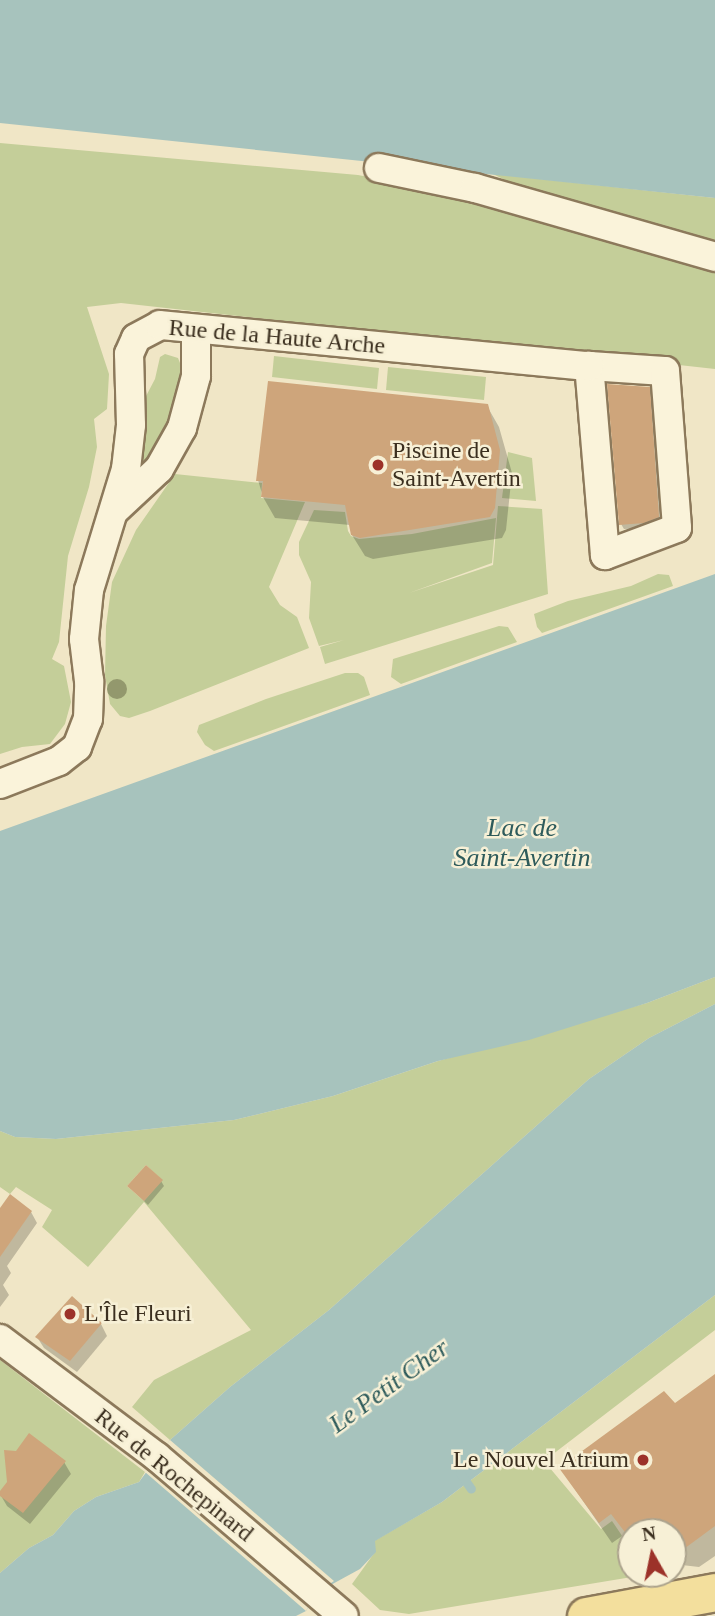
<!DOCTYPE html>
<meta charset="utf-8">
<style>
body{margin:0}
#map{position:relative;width:715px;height:1616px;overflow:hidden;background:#f0e6c6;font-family:Georgia,serif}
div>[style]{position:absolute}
.green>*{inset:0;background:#c4ce99}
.water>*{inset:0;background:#a7c3bd}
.pier>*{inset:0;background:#f0e6c6}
.shadow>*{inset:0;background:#0003}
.stream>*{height:9px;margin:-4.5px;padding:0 4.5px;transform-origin:4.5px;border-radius:4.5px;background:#a7c3bd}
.building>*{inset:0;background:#cea57b}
.roads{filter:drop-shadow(2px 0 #8c795b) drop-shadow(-2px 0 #8c795b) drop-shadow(0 2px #8c795b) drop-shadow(0 -2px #8c795b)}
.minor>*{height:28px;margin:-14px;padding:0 14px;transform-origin:14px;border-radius:14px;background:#faf3da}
.major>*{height:37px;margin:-18.5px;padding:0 18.5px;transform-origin:18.5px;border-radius:18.5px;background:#f3df9d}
.trees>*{width:20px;height:20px;margin:-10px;border-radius:50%;background:#93986d}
.dots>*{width:19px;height:19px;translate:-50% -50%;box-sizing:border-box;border:4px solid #f7f0d6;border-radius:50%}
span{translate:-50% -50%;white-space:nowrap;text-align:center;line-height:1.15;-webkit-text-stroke:5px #f7f0d6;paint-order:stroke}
.street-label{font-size:24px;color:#3b2f1f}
.poi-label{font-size:24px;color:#3b2f1f}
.left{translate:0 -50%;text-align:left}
.right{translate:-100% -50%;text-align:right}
.water-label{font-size:26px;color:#2e5b5b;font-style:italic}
.north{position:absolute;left:617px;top:1518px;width:70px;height:70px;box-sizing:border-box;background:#f7f0d6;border:2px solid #aca38d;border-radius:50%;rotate:351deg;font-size:19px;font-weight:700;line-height:28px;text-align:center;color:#3b2f1f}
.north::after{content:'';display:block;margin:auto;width:24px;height:32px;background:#9c3229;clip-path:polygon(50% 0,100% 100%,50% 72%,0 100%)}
</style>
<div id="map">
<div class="green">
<div style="clip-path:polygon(0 143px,358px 175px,470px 197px,715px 264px,715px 369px,121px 303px,87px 307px,109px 374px,107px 409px,94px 419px,97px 447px,89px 487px,68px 556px,59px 642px,52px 659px,64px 666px,71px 702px,65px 724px,50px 744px,22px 747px,0 754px)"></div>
<div style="clip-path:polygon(493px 174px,715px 198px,715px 240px,525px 190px)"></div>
<div style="clip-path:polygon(165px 354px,178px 358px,184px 373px,183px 387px,158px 453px,140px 471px,145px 398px,155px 379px,160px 357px)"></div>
<div style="clip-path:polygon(274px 356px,379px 368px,377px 389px,272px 377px)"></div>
<div style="clip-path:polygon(388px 367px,486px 377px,484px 400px,386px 390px)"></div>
<div style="clip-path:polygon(508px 452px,532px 458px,536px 501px,502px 498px)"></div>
<div style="clip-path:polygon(175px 474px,262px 483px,261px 498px,305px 502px,269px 587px,280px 605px,297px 617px,309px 648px,150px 711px,129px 718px,120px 716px,110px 704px,105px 675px,106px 626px,112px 582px,136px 530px)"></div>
<div style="clip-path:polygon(498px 506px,542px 509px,548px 594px,325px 664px,320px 647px,344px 640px,319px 646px,309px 618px,311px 582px,299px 555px,299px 542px,314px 510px,345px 512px,348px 531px,351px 536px,359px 539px,412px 534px,496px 518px,492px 563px,409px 593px,493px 565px)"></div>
<div style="clip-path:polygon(658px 574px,669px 575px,673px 586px,542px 633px,537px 627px,534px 614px,568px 601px,631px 586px)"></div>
<div style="clip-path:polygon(499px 626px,508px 627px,517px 642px,401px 684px,391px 677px,393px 659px)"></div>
<div style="clip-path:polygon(345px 673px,358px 673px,364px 677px,370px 695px,214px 751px,205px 745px,197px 732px,199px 725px,266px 699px)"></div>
<div style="clip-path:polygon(evenodd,715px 977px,715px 1004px,649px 1038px,589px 1079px,329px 1310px,230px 1387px,170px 1440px,132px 1407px,154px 1380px,251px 1330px,144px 1202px,88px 1267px,42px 1227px,52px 1210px,16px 1187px,10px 1194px,0 1187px,0 1131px,15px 1137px,56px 1139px,234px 1120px,333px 1096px,438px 1061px,647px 1003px,715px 977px,146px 1165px,162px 1180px,144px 1201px,127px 1186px,146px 1165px)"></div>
<div style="clip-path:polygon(715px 1295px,715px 1330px,544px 1461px,601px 1529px,612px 1521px,631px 1549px,631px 1574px,638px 1576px,409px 1614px,380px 1610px,352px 1584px,375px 1552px,374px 1541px,442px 1502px)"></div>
<div style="clip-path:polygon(0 1360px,145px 1472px,139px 1482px,96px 1497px,74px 1511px,53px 1535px,29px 1548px,0 1573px)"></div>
</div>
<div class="water">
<div style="clip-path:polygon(0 0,715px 0,715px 198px,0 123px)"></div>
<div style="clip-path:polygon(715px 574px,715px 977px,647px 1003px,529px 1040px,438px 1061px,333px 1096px,234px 1120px,56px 1139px,15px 1137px,0 1131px,0 831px)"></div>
<div style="clip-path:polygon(715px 1004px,715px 1295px,442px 1502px,375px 1541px,376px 1552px,360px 1569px,316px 1593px,306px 1611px,296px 1616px,0 1616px,0 1573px,29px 1548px,53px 1535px,74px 1511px,96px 1497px,139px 1482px,170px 1440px,230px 1387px,329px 1310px,589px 1079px,649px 1038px)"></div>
</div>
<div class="pier">
<div style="clip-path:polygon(170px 1440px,334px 1581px,316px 1593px,306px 1611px,145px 1472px)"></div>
</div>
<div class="shadow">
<div style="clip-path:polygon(648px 388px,652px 394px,661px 522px,647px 528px,624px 529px,621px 524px)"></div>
<div style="clip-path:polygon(487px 406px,499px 427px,512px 473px,506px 530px,502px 538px,373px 559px,365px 556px,352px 535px,350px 525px,275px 518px,263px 497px,258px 480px)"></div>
<div style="clip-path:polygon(161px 1181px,164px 1186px,148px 1205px,129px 1186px)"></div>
<div style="clip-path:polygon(0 1211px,31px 1212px,37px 1223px,7px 1266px,11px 1273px,3px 1285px,9px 1295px,0 1307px)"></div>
<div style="clip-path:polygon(101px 1324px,107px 1336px,77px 1372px,44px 1348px,37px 1337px)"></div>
<div style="clip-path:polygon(715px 1376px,715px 1556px,699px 1567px,673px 1564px,673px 1532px,631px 1532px,631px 1542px,625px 1534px,612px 1543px,561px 1469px,675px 1406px)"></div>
<div style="clip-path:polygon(16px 1452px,64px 1462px,71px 1474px,30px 1524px,7px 1506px,0 1494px,9px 1482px)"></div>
<div style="clip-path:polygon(654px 1574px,670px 1574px,676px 1601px,674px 1601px)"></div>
</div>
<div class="stream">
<div style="left:460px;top:1473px;width:19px;rotate:55deg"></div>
</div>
<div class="building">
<div style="clip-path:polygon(268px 381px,488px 404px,500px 450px,495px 508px,490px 517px,360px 538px,351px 535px,345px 505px,261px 497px,263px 481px,256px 481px)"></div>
<div style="clip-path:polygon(607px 384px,650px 387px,659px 517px,644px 523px,619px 525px)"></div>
<div style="clip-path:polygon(146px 1165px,163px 1180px,144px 1201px,127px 1186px)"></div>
<div style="clip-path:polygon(10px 1194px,32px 1211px,0 1257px,0 1208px)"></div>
<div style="clip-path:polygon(72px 1296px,102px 1323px,70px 1361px,35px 1337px)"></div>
<div style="clip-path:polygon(715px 1374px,715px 1526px,673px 1557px,673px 1532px,631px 1532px,631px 1540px,611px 1514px,599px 1523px,559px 1468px,664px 1391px,675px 1403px)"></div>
<div style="clip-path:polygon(29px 1433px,66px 1461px,23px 1513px,0 1496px,0 1491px,7px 1482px,4px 1450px,16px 1451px)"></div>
</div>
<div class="roads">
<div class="minor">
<div style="left:379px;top:168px;width:98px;rotate:11.8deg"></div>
<div style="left:475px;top:188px;width:250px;rotate:16deg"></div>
<div style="left:589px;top:366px;width:76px;rotate:3.8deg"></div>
<div style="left:665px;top:371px;width:157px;rotate:85.6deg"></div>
<div style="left:677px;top:528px;width:77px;rotate:159.4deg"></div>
<div style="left:605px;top:555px;width:190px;rotate:-94.8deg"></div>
<div style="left:115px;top:510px;width:60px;rotate:-43deg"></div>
<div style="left:159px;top:469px;width:47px;rotate:-60.7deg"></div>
<div style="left:182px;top:428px;width:54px;rotate:-74.9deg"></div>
<div style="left:196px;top:376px;width:47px;rotate:-90deg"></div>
<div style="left:0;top:784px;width:63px;rotate:-21.3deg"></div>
<div style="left:59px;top:761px;width:23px;rotate:-38deg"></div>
<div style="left:77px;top:747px;width:30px;rotate:-69deg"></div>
<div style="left:88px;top:719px;width:38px;rotate:-88deg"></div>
<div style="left:89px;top:681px;width:42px;rotate:-96.8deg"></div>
<div style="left:84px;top:639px;width:49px;rotate:-84.2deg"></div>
<div style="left:89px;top:590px;width:127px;rotate:-73deg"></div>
<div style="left:126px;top:469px;width:44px;rotate:-83.5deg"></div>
<div style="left:131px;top:425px;width:71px;rotate:-91.6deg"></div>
<div style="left:129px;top:354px;width:17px;rotate:-66deg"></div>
<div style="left:136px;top:338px;width:27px;rotate:-28deg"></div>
<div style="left:160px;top:325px;width:431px;rotate:5.5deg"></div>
<div style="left:0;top:1339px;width:196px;rotate:36.9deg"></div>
<div style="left:157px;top:1457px;width:245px;rotate:40.4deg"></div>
</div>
<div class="major">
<div style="left:586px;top:1616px;width:131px;rotate:-10.5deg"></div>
</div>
</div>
<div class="trees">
<div style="left:117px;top:689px"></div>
</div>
<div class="dots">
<div style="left:378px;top:465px;background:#9c3229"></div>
<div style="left:70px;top:1314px;background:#9c3229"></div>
<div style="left:643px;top:1460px;background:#9c3229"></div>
</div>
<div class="street-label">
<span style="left:277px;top:337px;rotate:5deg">Rue de la Haute Arche</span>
<span style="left:174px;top:1475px;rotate:39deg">Rue de Rochepinard</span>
</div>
<div class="poi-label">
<span class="left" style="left:392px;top:465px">Piscine de<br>Saint-Avertin</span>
<span class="left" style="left:84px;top:1314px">L'Île Fleuri</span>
<span class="right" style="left:629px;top:1460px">Le Nouvel Atrium</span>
</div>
<div class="water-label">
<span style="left:522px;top:843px">Lac de<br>Saint-Avertin</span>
<span style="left:389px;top:1386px;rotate:-36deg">Le Petit Cher</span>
</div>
<div class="north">N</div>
</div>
